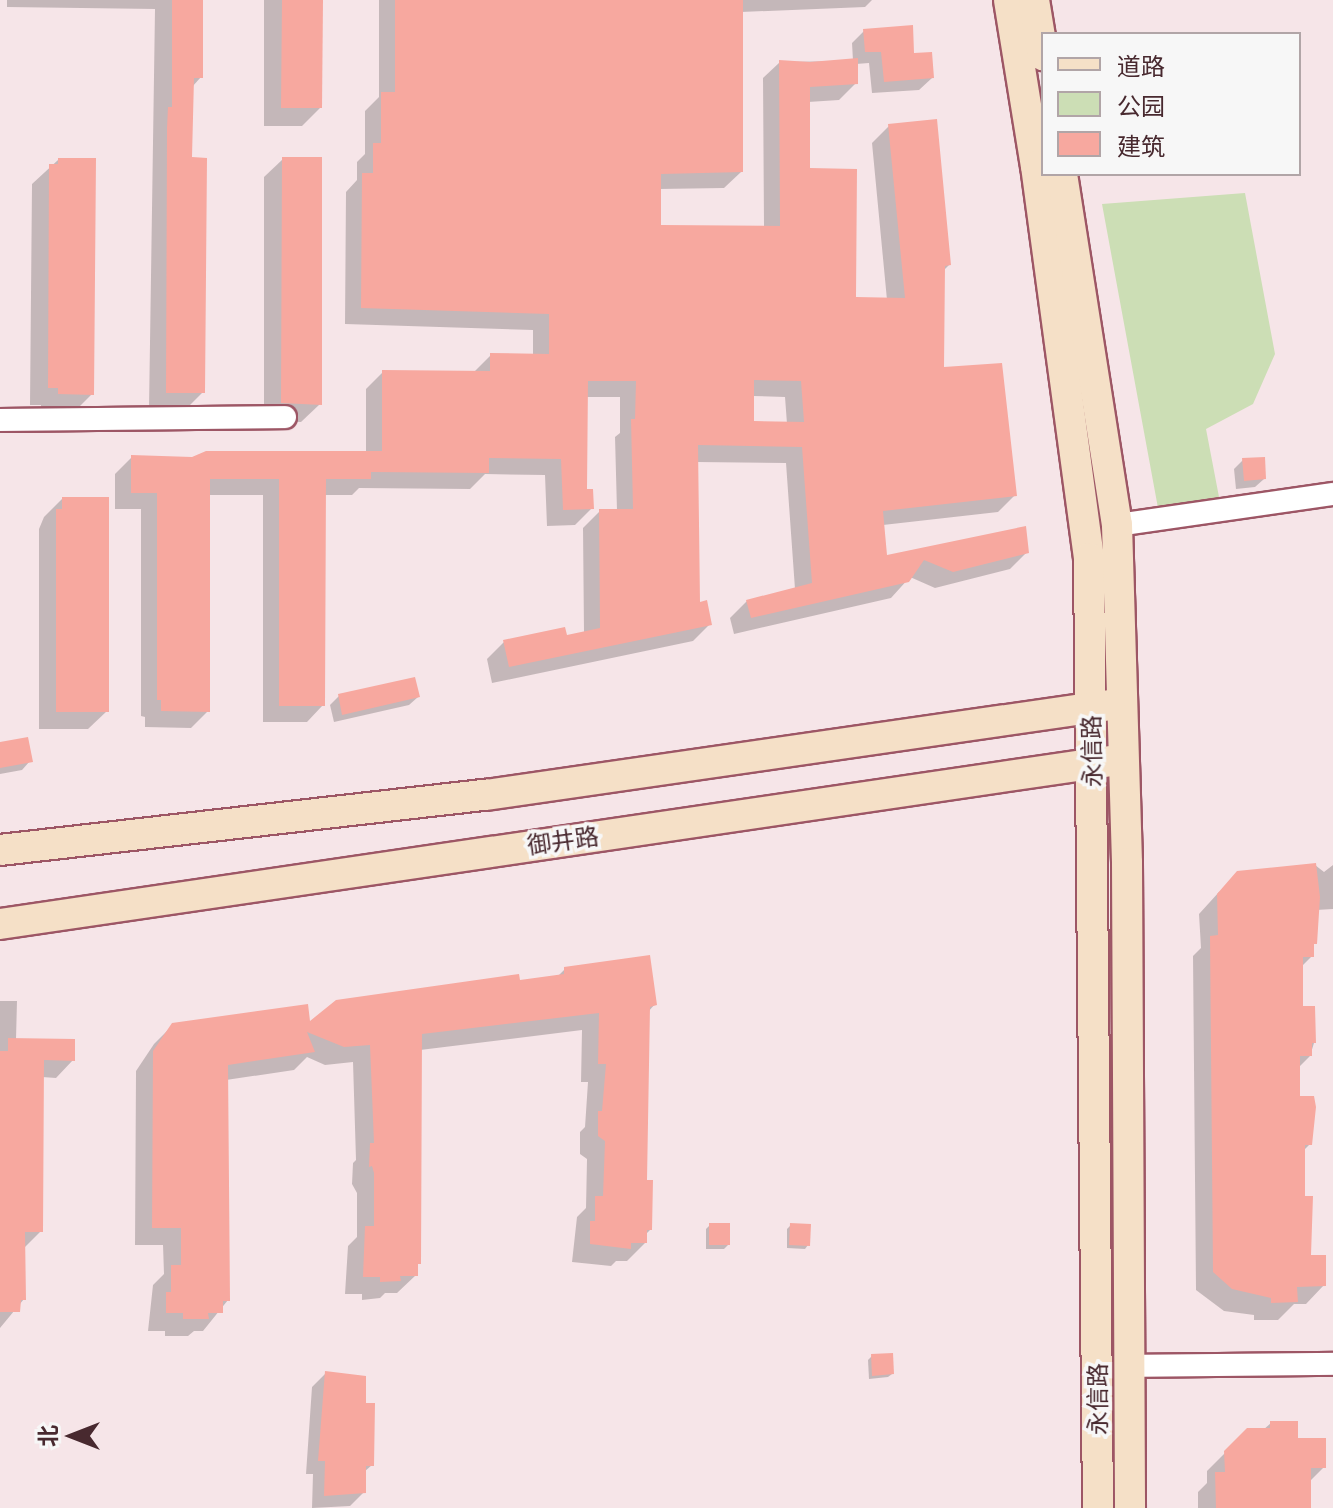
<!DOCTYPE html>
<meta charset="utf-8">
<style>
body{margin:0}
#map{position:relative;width:1333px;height:1508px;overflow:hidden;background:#f6e5e8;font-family:Mulish,"Noto Sans SC",sans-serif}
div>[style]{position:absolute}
.green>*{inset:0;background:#ccdeb5}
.shadow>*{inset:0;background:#0003}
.building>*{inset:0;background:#f7a89f}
.roads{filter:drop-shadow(2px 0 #9d5665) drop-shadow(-2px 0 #9d5665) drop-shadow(0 2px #9d5665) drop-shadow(0 -2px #9d5665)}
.street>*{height:22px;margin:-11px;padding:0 11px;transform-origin:11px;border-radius:11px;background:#fff}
.secondary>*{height:30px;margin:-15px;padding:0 15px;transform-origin:15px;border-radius:15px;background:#f5e0c7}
span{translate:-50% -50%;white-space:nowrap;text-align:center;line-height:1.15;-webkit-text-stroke:7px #f7f7f7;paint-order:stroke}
.street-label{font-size:24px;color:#48292f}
.legend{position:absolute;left:1041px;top:32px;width:260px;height:144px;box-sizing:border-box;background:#f7f7f7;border:2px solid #b1a5a7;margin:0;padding:10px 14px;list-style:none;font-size:24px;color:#48292f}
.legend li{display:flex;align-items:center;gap:16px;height:40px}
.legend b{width:40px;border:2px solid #b1a5a7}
.north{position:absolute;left:32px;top:1396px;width:80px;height:80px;-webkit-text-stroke:6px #f7f7f7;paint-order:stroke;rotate:270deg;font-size:22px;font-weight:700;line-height:32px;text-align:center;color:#48292f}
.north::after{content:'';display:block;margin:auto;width:28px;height:36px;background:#48292f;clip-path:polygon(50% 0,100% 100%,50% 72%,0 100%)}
</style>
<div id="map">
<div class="green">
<div style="clip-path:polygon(1245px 193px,1275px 354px,1253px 404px,1206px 429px,1219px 497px,1158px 508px,1102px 204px)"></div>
</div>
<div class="shadow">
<div style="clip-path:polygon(7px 0,201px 0,201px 77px,192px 87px,190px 159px,203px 392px,185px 410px,149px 409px,155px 9px,7px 7px)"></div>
<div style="clip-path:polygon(264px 0,321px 0,320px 108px,302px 126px,264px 126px)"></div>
<div style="clip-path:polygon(evenodd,379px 0,872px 0,865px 7px,741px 12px,741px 172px,724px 188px,659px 189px,659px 227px,764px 228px,763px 78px,780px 62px,853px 61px,852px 43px,864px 31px,912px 55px,932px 78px,919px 90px,872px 93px,869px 63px,856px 64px,856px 83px,839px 100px,808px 102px,808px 170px,854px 299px,887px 300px,872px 143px,889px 126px,949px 265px,943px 271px,942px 370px,1015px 495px,998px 512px,883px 525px,886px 558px,1027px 552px,1010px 569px,935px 588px,910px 577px,891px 598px,734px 634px,730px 618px,747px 601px,795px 589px,786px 463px,696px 462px,698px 604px,710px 624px,693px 641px,492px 683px,487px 659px,504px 642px,584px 634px,583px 528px,600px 511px,617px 511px,615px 437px,620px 433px,620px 397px,586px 397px,585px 491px,592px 508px,575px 525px,547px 526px,545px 475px,485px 474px,470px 489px,359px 488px,352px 495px,324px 495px,323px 705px,307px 722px,263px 722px,263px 495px,208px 495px,208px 711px,191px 728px,145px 727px,145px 717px,141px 716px,141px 509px,115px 509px,115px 474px,132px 457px,192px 459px,366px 453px,366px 389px,383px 372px,473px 373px,491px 355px,533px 356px,533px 330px,345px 324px,346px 192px,357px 180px,357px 162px,365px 154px,365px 111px,379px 97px,379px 0,752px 396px,785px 397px,787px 424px,752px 423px,752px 396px)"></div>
<div style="clip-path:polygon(283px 159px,320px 404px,301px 422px,264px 421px,264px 177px)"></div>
<div style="clip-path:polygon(58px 160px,92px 394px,74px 412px,41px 412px,41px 405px,30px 405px,32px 184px)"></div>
<div style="clip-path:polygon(1243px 460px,1264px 479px,1255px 487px,1236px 489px,1234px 469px)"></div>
<div style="clip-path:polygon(62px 499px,107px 711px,88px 729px,39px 729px,39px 529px,44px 517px)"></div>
<div style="clip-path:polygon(0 680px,0 744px,30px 761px,22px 770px,0 774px)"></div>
<div style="clip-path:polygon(339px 696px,418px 697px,409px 705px,334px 722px,330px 705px)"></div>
<div style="clip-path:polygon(1315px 865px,1324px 872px,1333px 865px,1333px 909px,1316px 910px,1312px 956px,1301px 967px,1301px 1008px,1314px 1043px,1310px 1056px,1298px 1068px,1298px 1098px,1310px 1144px,1303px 1151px,1303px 1198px,1309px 1257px,1324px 1285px,1306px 1304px,1294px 1304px,1278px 1320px,1254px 1320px,1254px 1315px,1224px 1311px,1196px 1290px,1193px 956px,1201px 948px,1199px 914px,1219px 892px)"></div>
<div style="clip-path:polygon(565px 969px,655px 1004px,648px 1012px,645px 1182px,650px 1230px,645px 1235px,645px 1243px,627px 1261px,616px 1261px,611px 1266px,572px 1262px,577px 1217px,586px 1208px,587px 1159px,580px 1154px,580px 1132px,585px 1127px,588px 1082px,581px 1082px,582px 1030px,420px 1050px,416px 1275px,397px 1293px,385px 1293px,380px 1298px,362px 1300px,362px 1294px,345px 1294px,348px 1246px,357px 1237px,357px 1193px,352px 1184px,353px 1163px,356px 1160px,353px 1062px,325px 1065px,307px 1057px,294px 1070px,226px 1080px,228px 1300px,203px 1331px,194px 1331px,188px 1336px,165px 1336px,165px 1331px,148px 1331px,153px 1285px,164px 1274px,163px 1245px,135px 1245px,136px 1071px,154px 1044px,173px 1025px,309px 1025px,556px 978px)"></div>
<div style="clip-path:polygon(0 1001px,17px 1001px,16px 1040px,73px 1060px,56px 1078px,42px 1077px,41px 1231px,23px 1249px,24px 1299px,0 1328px)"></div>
<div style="clip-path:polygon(710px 1225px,728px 1245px,724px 1249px,706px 1249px,706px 1229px)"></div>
<div style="clip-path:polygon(791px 1225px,808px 1245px,805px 1249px,787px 1248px,787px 1229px)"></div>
<div style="clip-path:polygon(872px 1356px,892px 1374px,888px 1377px,869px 1379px,868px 1360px)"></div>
<div style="clip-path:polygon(326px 1373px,364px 1405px,372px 1465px,364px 1472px,364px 1492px,350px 1506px,312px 1508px,313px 1474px,306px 1474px,312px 1387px)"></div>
<div style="clip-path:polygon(1271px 1423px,1324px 1467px,1309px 1482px,1309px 1508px,1198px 1508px,1198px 1492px,1207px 1483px,1207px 1471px,1248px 1430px,1263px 1430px)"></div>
</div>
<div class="building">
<div style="clip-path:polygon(172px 0,203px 0,203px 78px,194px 78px,192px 157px,207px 158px,205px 393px,166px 393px,167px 128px,168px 107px,172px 107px)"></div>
<div style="clip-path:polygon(282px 0,323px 0,322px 108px,281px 108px)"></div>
<div style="clip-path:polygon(evenodd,395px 0,743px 0,743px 172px,661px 174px,661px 225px,780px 226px,779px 60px,810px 62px,858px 58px,858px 84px,810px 87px,810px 168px,857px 169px,856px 297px,905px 298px,888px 124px,937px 119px,951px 265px,945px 266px,944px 367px,1002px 363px,1017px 496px,883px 511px,887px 555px,1026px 526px,1029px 553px,953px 572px,924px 560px,909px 582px,751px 618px,746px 600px,812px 583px,802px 447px,698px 445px,700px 602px,707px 600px,712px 625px,509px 667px,503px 640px,565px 627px,567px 635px,600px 628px,599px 509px,633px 509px,631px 419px,635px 419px,636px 381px,588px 381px,587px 489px,593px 489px,594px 509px,563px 510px,561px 459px,489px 458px,489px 473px,371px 472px,371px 479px,326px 479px,325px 706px,279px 706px,279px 479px,210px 479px,210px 712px,161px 711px,161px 700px,157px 700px,157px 493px,131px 493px,131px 455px,192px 457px,206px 451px,382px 451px,382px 370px,490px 371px,490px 353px,549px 354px,549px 314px,361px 308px,362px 173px,373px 173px,373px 143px,381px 143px,381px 92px,395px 92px,395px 0,754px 380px,801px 381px,804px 422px,754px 421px,754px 380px)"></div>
<div style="clip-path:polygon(913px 25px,914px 53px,932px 52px,934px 78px,884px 82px,881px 52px,865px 52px,863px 29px)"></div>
<div style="clip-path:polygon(282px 157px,322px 157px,322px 405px,281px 403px)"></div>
<div style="clip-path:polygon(58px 158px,96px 158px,94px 395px,58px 394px,58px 388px,48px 388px,49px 164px,58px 164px)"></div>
<div style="clip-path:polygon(1265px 457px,1266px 479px,1244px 481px,1242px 458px)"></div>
<div style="clip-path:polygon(62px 497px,109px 497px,109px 712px,56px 712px,56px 509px,62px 509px)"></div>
<div style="clip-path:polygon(415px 677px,420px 697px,342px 715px,338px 694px)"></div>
<div style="clip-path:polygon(28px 737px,33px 762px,0 768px,0 742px)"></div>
<div style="clip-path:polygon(1316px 863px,1320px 897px,1317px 944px,1314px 944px,1314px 957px,1303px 957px,1303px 1006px,1315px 1006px,1316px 1043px,1312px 1043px,1312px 1056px,1300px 1056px,1300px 1096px,1314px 1096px,1316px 1107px,1312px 1145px,1305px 1145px,1305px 1196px,1313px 1196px,1311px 1255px,1326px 1255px,1326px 1286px,1297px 1287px,1298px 1302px,1271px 1303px,1271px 1298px,1232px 1289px,1213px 1272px,1210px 936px,1218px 935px,1217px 894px,1237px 871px)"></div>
<div style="clip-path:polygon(650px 955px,657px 1005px,650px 1007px,647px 1180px,653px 1180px,652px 1230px,647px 1230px,647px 1243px,631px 1243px,631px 1249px,590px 1244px,590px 1221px,595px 1221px,595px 1196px,603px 1196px,605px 1141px,598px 1136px,598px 1111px,602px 1111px,606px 1064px,598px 1064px,599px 1013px,422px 1034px,421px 1264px,418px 1264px,418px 1276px,400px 1276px,401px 1281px,380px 1282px,380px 1277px,363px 1277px,365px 1226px,374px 1226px,374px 1173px,372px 1166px,369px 1167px,370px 1143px,374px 1143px,370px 1045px,344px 1047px,307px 1032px,315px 1052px,228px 1065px,230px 1301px,223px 1301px,223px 1313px,208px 1313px,209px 1319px,183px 1319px,183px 1313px,166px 1313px,166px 1292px,171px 1292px,171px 1265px,181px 1265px,181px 1228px,152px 1228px,153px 1051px,172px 1023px,308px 1004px,310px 1021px,336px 1000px,519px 974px,520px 980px,564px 974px,564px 967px)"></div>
<div style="clip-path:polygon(8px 1038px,75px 1039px,75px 1061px,44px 1060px,43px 1232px,25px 1232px,26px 1300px,21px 1300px,20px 1312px,0 1312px,0 1051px,8px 1051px)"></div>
<div style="clip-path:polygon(709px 1223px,730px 1223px,730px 1245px,709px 1245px)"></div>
<div style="clip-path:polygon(790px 1223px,811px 1224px,810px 1246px,789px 1245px)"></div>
<div style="clip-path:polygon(893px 1353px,894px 1374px,872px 1376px,871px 1354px)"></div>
<div style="clip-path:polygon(325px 1371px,366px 1376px,366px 1403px,375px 1403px,374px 1466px,366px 1466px,366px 1493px,324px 1496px,325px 1461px,318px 1461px)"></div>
<div style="clip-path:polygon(1270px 1421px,1298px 1421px,1298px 1438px,1326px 1438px,1326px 1468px,1311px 1468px,1311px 1508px,1216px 1508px,1215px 1472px,1225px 1472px,1224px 1451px,1247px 1428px,1270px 1428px)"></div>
</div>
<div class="roads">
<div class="street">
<div style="left:0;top:420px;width:285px;rotate:-0.6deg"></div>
<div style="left:1117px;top:525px;width:218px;rotate:-8.2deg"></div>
<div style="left:1128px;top:1366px;width:205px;rotate:-0.6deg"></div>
</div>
<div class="secondary">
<div style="left:1009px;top:0;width:168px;rotate:80.8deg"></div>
<div style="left:1036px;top:166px;width:396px;rotate:82.3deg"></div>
<div style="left:1089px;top:558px;width:950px;rotate:89.46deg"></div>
<div style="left:1034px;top:0;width:56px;rotate:80.7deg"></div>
<div style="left:1062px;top:174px;width:355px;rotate:81.1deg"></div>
<div style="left:1117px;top:525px;width:338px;rotate:88.3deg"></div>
<div style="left:1127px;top:863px;width:645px;rotate:89.73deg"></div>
<div style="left:0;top:850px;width:489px;rotate:-6.5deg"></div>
<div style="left:486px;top:795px;width:630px;rotate:-8.21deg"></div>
<div style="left:0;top:924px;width:1122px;rotate:-8.35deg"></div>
</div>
</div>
<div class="street-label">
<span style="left:1092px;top:751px;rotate:-91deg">永信路</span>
<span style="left:563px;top:841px;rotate:-8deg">御井路</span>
<span style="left:1098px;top:1399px;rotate:-90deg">永信路</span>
</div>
<ul class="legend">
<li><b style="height:10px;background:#f5e0c7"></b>道路</li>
<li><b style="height:22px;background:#ccdeb5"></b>公园</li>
<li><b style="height:22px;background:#f7a89f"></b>建筑</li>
</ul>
<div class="north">北</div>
</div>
